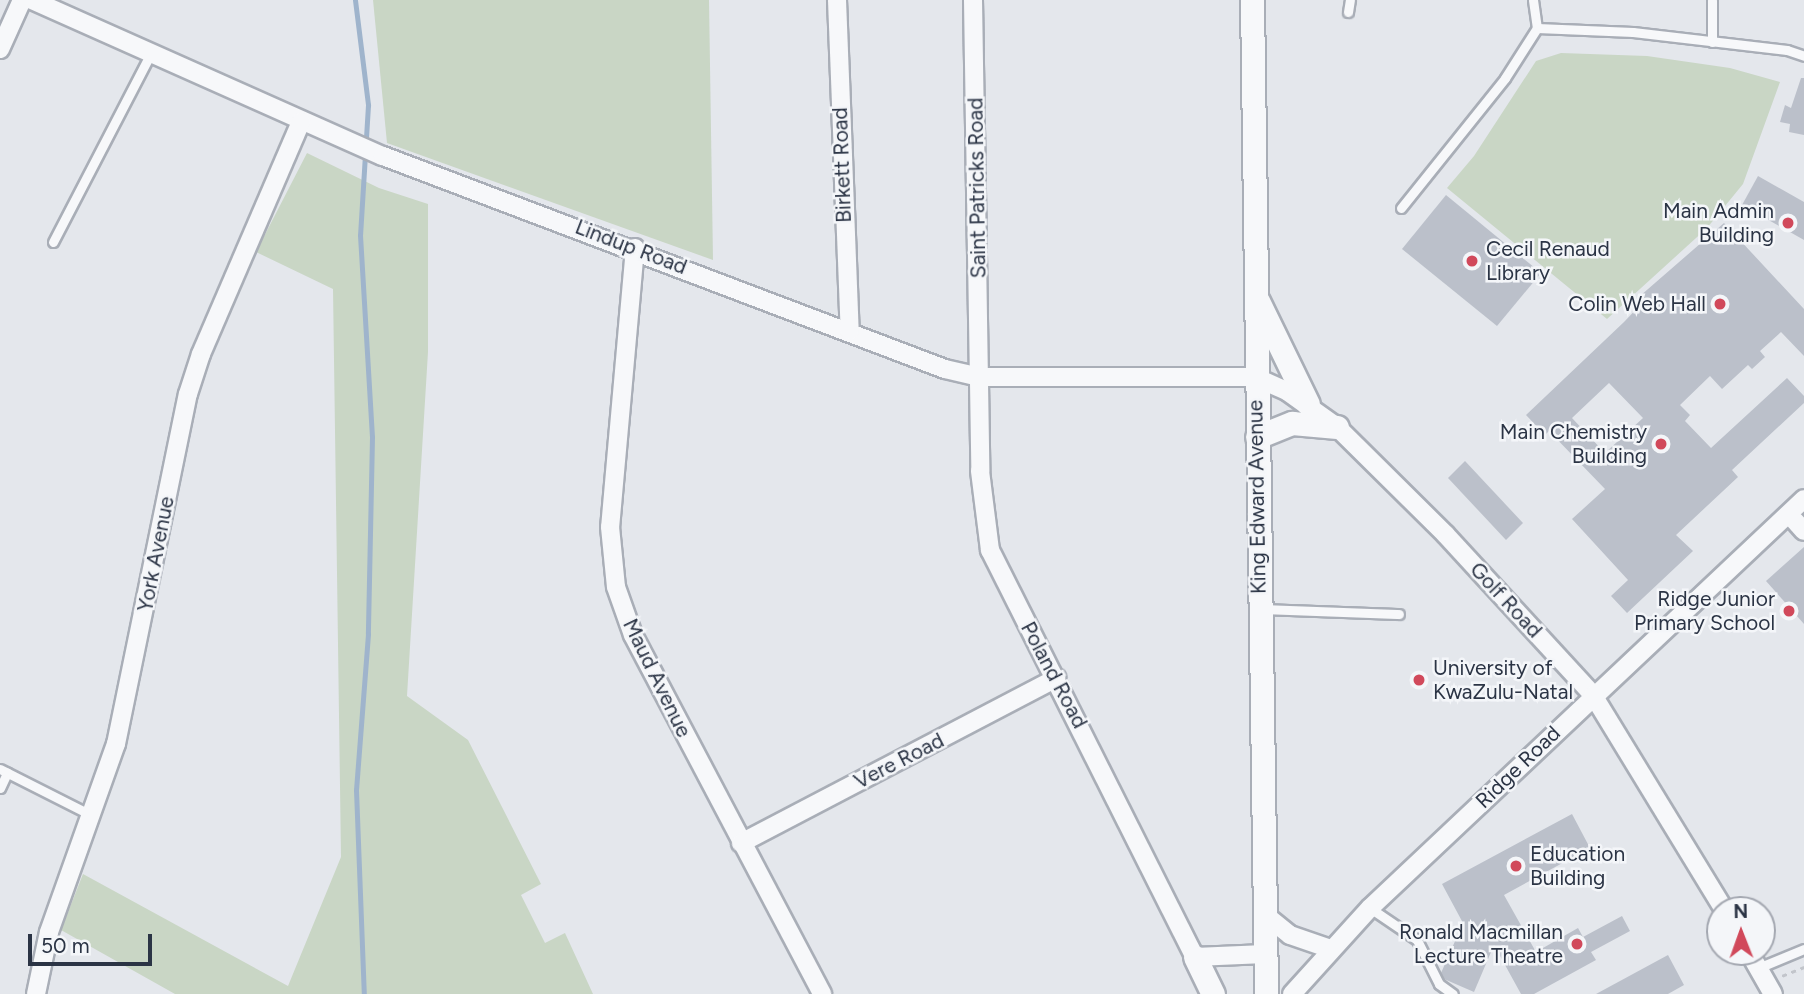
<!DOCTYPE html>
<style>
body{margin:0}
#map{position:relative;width:1804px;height:994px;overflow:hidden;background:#e4e7ec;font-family:Figtree,sans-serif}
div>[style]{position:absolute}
.green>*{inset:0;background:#c9d6c5}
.stream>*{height:5px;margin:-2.5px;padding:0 2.5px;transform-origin:2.5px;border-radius:2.5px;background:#9fb4cc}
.building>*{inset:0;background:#bbc0ca}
.path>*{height:2.5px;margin-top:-1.25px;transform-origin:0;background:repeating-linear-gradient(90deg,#c2c5cb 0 5px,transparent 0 10px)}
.roads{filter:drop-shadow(2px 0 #a9aeb7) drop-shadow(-2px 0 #a9aeb7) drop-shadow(0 2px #a9aeb7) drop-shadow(0 -2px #a9aeb7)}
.service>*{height:9px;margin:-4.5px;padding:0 4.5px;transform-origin:4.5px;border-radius:4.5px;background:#f7f8fa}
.minor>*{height:18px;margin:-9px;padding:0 9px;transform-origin:9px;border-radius:9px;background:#f7f8fa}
.tertiary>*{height:23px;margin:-11.5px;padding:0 11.5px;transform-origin:11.5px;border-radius:11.5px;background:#f7f8fa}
.dots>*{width:19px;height:19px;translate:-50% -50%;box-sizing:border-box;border:4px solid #f4f6f9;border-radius:50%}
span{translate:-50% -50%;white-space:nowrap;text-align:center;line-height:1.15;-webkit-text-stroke:5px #f4f6f9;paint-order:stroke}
.street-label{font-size:21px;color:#2b3445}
.poi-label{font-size:21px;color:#2b3445}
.right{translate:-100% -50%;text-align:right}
.left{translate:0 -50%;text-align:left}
.north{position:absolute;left:1706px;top:896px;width:70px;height:70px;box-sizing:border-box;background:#f4f6f9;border:2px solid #a4a8b1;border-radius:50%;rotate:359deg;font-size:19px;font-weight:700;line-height:28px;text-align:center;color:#2b3445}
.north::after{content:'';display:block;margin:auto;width:24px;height:32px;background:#d1495b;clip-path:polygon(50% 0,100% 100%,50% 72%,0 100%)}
.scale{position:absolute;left:28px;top:934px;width:124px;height:32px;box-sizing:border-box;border:4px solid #2b3445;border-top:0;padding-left:9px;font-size:21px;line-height:24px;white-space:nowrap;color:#2b3445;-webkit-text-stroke:5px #f4f6f9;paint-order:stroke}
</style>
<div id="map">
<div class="green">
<div style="clip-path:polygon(373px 0,709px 0,713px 260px,387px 143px)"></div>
<div style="clip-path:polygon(1561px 53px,1647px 56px,1730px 68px,1780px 82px,1743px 184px,1707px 228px,1607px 319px,1447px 188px,1474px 156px,1536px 61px)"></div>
<div style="clip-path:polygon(307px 153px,379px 188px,428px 204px,428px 352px,407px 696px,468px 740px,541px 884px,521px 895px,545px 943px,565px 933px,593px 994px,175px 994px,61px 930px,83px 874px,288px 986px,341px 857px,333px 289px,256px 252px)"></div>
</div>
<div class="stream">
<div style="left:355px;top:0;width:106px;rotate:82.9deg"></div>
<div style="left:368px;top:105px;width:130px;rotate:93.5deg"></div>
<div style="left:360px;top:235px;width:202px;rotate:86.6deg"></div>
<div style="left:372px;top:437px;width:197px;rotate:91.2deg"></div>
<div style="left:368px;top:634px;width:156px;rotate:94.4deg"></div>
<div style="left:356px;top:790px;width:204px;rotate:87.8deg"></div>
</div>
<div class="building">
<div style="clip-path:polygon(1801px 78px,1804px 78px,1804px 135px,1789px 132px,1790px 124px,1780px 122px,1785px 105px,1791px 108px)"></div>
<div style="clip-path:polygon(1758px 176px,1804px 202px,1804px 240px,1742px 205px)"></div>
<div style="clip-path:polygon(1446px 195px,1541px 273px,1497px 326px,1402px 249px)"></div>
<div style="clip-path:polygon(evenodd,1724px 223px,1804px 309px,1804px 356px,1781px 332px,1760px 351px,1765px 357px,1752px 369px,1748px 365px,1722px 389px,1710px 376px,1680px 405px,1690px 415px,1685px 421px,1711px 448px,1787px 378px,1804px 396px,1804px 403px,1732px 470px,1738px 477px,1676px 535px,1693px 551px,1627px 613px,1611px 596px,1628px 580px,1572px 519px,1605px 489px,1549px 431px,1545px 435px,1526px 415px,1624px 322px,1645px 300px,1640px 296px,1724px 223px,1609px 383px,1643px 418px,1605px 453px,1572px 418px,1609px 383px)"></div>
<div style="clip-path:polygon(1465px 461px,1523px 523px,1506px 540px,1448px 478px)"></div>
<div style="clip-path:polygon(1804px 547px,1804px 624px,1766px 581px)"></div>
<div style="clip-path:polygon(1572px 814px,1590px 848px,1504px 895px,1536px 952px,1578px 928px,1583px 937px,1622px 916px,1630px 931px,1591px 952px,1596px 960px,1534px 994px,1521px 994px,1494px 945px,1474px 992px,1444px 979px,1441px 973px,1463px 923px,1442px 884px)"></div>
<div style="clip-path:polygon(1668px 955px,1684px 985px,1668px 994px,1596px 994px)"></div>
</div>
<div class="path">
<div style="left:1782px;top:976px;width:24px;rotate:-22deg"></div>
</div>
<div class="roads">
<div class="service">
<div style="left:1533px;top:0;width:28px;rotate:82deg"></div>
<div style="left:1537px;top:28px;width:96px;rotate:2.4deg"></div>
<div style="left:1633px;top:32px;width:155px;rotate:6.7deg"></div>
<div style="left:1787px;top:50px;width:18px;rotate:19deg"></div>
<div style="left:1348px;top:12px;width:12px;rotate:-81deg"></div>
<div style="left:1712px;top:42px;width:42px;rotate:-90deg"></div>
<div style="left:1401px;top:208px;width:166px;rotate:-51.3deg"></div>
<div style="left:1505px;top:78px;width:59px;rotate:-57.4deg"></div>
<div style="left:53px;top:242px;width:213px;rotate:-62.6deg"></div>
<div style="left:1260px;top:609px;width:139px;rotate:2.1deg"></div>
<div style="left:0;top:769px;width:102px;rotate:26.8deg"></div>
<div style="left:0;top:788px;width:17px;rotate:-65deg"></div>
<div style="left:1370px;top:908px;width:57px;rotate:34.2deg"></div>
<div style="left:1417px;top:940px;width:49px;rotate:63.4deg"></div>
<div style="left:1439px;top:984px;width:17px;rotate:36deg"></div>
<div style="left:1758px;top:968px;width:50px;rotate:-22.4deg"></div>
</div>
<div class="minor">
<div style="left:32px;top:0;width:384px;rotate:24deg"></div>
<div style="left:383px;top:156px;width:601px;rotate:20.76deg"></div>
<div style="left:945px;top:369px;width:35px;rotate:13deg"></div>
<div style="left:979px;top:377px;width:276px"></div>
<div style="left:1255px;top:377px;width:36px;rotate:24deg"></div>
<div style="left:1288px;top:392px;width:60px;rotate:35.5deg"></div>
<div style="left:1337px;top:427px;width:153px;rotate:44.7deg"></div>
<div style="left:1446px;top:535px;width:217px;rotate:47.4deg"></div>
<div style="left:1593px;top:695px;width:252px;rotate:58.6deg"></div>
<div style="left:837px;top:0;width:331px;rotate:87.8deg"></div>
<div style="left:973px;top:0;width:471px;rotate:89.1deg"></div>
<div style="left:980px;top:471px;width:80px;rotate:82.8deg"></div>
<div style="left:990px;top:550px;width:456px;rotate:63.3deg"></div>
<div style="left:1195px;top:957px;width:70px;rotate:-2.5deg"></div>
<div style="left:0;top:49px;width:54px;rotate:-65.8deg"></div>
<div style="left:635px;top:248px;width:280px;rotate:95.1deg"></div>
<div style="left:610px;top:527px;width:60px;rotate:84.3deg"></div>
<div style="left:616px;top:587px;width:51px;rotate:70.5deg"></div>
<div style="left:633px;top:635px;width:406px;rotate:62.2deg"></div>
<div style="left:1795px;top:521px;width:13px;rotate:48deg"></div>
<div style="left:741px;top:843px;width:356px;rotate:-27.6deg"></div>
<div style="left:1264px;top:914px;width:33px;rotate:39deg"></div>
<div style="left:1290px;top:935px;width:43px;rotate:18.9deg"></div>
<div style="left:1749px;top:952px;width:48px;rotate:60.3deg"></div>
<div style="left:36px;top:994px;width:63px;rotate:-78.2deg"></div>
<div style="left:49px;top:932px;width:200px;rotate:-70.4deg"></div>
<div style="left:116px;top:744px;width:357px;rotate:-78.4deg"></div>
<div style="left:188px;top:394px;width:42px;rotate:-72deg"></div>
<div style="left:201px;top:354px;width:253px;rotate:-66.7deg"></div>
<div style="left:1292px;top:994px;width:116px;rotate:-47.8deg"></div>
<div style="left:1370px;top:908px;width:596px;rotate:-43.3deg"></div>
</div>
<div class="tertiary">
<div style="left:1252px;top:0;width:994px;rotate:89.19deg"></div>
<div style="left:1258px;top:301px;width:114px;rotate:64.1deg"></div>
<div style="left:1257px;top:437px;width:38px;rotate:-22deg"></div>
<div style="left:1292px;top:423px;width:45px;rotate:5.1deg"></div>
<div style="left:1195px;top:957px;width:41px;rotate:64.1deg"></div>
</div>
</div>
<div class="dots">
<div style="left:1788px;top:223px;background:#d1495b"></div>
<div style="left:1472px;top:261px;background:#d1495b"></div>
<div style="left:1720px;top:304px;background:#d1495b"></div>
<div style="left:1661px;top:444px;background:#d1495b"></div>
<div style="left:1789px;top:611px;background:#d1495b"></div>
<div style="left:1419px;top:680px;background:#d1495b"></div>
<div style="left:1516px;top:866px;background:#d1495b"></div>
<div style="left:1577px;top:944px;background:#d1495b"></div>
</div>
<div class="street-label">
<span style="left:842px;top:165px;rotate:-92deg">Birkett Road</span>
<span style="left:977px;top:188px;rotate:-91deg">Saint Patricks Road</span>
<span style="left:631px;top:247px;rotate:21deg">Lindup Road</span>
<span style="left:1257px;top:497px;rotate:-91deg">King Edward Avenue</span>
<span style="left:156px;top:554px;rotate:-79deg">York Avenue</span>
<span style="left:1506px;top:600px;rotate:47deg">Golf Road</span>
<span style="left:1054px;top:675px;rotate:62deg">Poland Road</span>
<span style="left:657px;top:678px;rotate:64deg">Maud Avenue</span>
<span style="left:899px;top:761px;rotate:-27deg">Vere Road</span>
<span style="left:1518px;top:767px;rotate:-44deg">Ridge Road</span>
</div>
<div class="poi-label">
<span class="right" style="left:1774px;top:223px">Main Admin<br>Building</span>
<span class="left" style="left:1486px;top:261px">Cecil Renaud<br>Library</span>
<span class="right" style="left:1706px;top:304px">Colin Web Hall</span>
<span class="right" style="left:1647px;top:444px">Main Chemistry<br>Building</span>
<span class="right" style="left:1775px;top:611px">Ridge Junior<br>Primary School</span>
<span class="left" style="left:1433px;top:680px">University of<br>KwaZulu-Natal</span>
<span class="left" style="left:1530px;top:866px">Education<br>Building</span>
<span class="right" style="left:1563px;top:944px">Ronald Macmillan<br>Lecture Theatre</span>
</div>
<div class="north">N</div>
<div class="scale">50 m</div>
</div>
